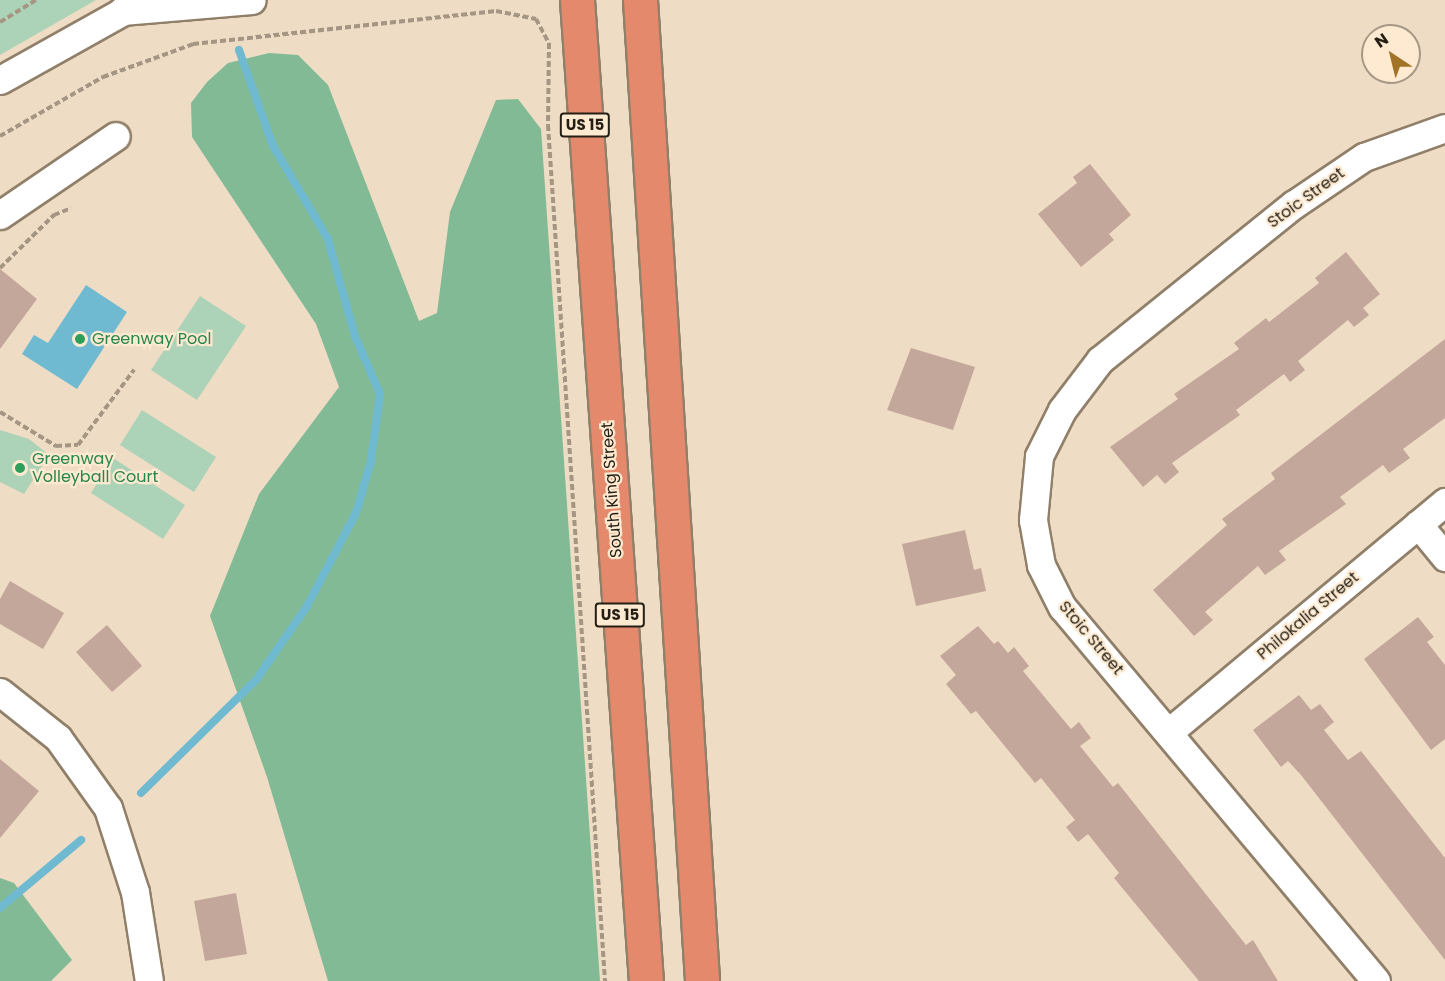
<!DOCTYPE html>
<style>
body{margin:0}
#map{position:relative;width:1445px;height:981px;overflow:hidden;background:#efdcc4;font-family:Poppins,sans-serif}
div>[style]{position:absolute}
.green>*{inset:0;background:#acd2b8}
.forest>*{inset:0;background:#81ba95}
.water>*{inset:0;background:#6fbad0}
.stream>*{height:8px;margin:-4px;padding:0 4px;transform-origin:4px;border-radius:4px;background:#6fbad0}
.building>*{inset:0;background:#c4a79b}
.path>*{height:4px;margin-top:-2px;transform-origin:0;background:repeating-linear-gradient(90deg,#a49683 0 6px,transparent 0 9px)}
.roads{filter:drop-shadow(2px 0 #907f69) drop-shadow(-2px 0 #907f69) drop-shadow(0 2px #907f69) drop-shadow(0 -2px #907f69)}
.minor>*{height:27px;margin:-13.5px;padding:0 13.5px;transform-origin:13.5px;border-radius:13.5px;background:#fff}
.highway>*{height:33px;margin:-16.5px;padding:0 16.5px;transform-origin:16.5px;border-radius:16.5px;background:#e5896d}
.dots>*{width:16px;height:16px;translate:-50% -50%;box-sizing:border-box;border:3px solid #fdead1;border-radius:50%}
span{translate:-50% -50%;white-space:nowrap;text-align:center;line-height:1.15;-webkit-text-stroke:4.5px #fdead1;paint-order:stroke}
.shield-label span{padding:2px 4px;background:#fdead1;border:2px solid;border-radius:4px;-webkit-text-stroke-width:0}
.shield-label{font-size:15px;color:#241e15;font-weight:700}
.street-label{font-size:16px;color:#241e15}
.leisure-label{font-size:16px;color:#27864d}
.left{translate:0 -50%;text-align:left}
.north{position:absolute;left:1361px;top:24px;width:60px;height:60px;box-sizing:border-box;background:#fdead1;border:2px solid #a69886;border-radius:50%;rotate:325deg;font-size:16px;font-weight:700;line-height:24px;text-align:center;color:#241e15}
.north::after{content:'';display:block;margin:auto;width:21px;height:27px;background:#a27327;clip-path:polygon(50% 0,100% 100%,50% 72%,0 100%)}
</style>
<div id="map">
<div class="green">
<div style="clip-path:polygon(0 0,96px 0,0 55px)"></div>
<div style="clip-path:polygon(200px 296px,246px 326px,197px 400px,151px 370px)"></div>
<div style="clip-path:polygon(142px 410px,216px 457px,194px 492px,120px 445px)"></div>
<div style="clip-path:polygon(0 430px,29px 439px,49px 455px,24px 494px,0 482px)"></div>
<div style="clip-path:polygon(113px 458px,185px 505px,163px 539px,91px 493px)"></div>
</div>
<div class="forest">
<div style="clip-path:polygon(269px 53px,298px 55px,328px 85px,419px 321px,437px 313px,450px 212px,496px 100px,518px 99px,541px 129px,600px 981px,328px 981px,267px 777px,210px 616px,259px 494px,339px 387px,316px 324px,192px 137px,191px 103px,207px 82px,228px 63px)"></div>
<div style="clip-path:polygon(0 878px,14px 883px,72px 960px,51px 981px,0 981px)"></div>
</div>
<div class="water">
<div style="clip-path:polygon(86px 285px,127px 312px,77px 389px,22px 354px,34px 335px,48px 343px)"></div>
</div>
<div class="stream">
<div style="left:141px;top:793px;width:161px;rotate:-44.5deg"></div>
<div style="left:256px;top:680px;width:90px;rotate:-55.4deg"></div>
<div style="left:307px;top:606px;width:105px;rotate:-62.2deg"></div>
<div style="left:356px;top:513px;width:54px;rotate:-73.9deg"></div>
<div style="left:371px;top:461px;width:68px;rotate:-82.3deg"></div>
<div style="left:380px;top:394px;width:63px;rotate:-113.3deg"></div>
<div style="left:355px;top:336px;width:101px;rotate:-105.6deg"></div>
<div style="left:328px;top:239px;width:108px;rotate:-120.6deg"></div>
<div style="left:273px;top:146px;width:102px;rotate:-109.5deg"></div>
<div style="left:0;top:908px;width:106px;rotate:-40deg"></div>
</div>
<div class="building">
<div style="clip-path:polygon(1090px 164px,1131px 215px,1109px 234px,1114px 240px,1081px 267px,1038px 214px,1077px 183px,1073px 177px)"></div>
<div style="clip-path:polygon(1346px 252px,1380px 294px,1363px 308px,1369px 315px,1354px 327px,1348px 320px,1298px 361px,1305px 370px,1290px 382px,1284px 374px,1236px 410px,1240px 415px,1172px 463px,1179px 472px,1165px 484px,1157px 475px,1143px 487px,1110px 447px,1178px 399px,1174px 394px,1239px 349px,1234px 343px,1266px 318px,1269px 322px,1319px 283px,1315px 278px)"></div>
<div style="clip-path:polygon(0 269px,37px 299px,0 349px)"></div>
<div style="clip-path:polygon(1445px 339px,1445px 418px,1403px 449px,1410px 458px,1389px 473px,1383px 465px,1340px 497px,1346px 504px,1279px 551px,1286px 560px,1265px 575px,1258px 566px,1205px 612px,1213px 620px,1194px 636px,1153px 590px,1227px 525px,1222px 519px,1275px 479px,1271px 473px)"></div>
<div style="clip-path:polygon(911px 348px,975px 367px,953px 430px,887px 410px)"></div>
<div style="clip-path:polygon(965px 530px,974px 570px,981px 568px,986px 591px,916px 606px,902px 544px)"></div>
<div style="clip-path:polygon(10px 581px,64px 613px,43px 649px,0 624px,0 599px)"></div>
<div style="clip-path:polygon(1418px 617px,1434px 637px,1427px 642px,1445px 665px,1445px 739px,1431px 750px,1364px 659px)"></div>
<div style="clip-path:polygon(107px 625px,142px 666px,112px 692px,76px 652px)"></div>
<div style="clip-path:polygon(978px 626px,994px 644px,998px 641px,1008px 653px,1014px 647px,1029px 666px,1023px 671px,1071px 729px,1079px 722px,1091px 738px,1080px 746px,1113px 787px,1118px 783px,1246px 945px,1253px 940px,1278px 981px,1199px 981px,1114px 878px,1119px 873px,1088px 834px,1078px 842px,1066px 827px,1075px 820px,1041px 778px,1035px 783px,976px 711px,971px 714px,946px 684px,956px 675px,940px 656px)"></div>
<div style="clip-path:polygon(1299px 695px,1311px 710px,1320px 704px,1334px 722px,1324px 730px,1348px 760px,1361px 751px,1445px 858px,1445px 960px,1301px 775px,1288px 761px,1281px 767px,1253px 730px)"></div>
<div style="clip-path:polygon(0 759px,39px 791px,0 838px)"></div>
<div style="clip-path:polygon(236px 893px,247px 954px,205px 961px,194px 901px)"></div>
</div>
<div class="path">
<div style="left:0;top:22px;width:42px;rotate:-31.4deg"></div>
<div style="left:0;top:136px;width:119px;rotate:-29.8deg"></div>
<div style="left:103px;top:77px;width:96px;rotate:-20.1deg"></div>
<div style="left:193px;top:44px;width:305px;rotate:-6.2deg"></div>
<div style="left:496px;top:11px;width:41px;rotate:11.3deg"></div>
<div style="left:536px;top:19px;width:27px;rotate:62deg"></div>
<div style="left:549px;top:43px;width:82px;rotate:90.7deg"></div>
<div style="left:548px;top:125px;width:858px;rotate:86.19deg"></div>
<div style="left:0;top:268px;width:76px;rotate:-44.5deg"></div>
<div style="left:54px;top:215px;width:18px;rotate:-22deg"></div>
<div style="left:0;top:412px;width:66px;rotate:31.3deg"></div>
<div style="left:56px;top:446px;width:22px;rotate:-3deg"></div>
<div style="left:78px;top:445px;width:94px;rotate:-53.3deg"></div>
</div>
<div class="roads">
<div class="minor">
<div style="left:122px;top:11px;width:130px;rotate:-4.8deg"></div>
<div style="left:0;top:80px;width:164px;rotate:-29.2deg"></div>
<div style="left:0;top:215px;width:140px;rotate:-34.3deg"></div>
<div style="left:1418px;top:524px;width:43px;rotate:50.7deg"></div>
<div style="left:0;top:692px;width:74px;rotate:38.4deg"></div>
<div style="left:58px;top:738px;width:86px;rotate:54.5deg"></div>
<div style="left:108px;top:808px;width:88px;rotate:72.2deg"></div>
<div style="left:135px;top:892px;width:90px;rotate:81.1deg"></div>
<div style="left:1170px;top:731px;width:358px;rotate:-39.8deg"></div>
<div style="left:1376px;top:981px;width:488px;rotate:-130deg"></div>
<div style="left:1062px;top:607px;width:47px;rotate:-116.6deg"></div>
<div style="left:1041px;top:565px;width:46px;rotate:-100.1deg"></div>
<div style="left:1033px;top:520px;width:64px;rotate:-84.6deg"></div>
<div style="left:1039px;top:456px;width:51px;rotate:-63.4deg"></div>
<div style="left:1062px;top:410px;width:63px;rotate:-52.8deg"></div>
<div style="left:1100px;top:360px;width:248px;rotate:-38.8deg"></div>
<div style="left:1293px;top:205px;width:86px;rotate:-34.1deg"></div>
<div style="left:1364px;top:157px;width:86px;rotate:-19.7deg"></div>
</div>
<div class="highway">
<div style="left:577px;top:0;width:983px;rotate:85.98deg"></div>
<div style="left:640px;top:0;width:983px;rotate:86.38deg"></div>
</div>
</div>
<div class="dots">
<div style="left:80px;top:339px;background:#2e9e5b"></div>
<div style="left:20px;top:468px;background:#2e9e5b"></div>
</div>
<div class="shield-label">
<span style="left:585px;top:125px">US 15</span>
<span style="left:620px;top:615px">US 15</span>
</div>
<div class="street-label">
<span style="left:1306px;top:198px;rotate:-36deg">Stoic Street</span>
<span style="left:612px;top:490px;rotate:-94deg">South King Street</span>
<span style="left:1308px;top:616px;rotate:-40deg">Philokalia Street</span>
<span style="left:1091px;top:638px;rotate:50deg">Stoic Street</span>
</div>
<div class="leisure-label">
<span class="left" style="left:92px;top:339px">Greenway Pool</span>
<span class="left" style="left:32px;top:468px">Greenway<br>Volleyball Court</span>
</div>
<div class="north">N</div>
</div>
